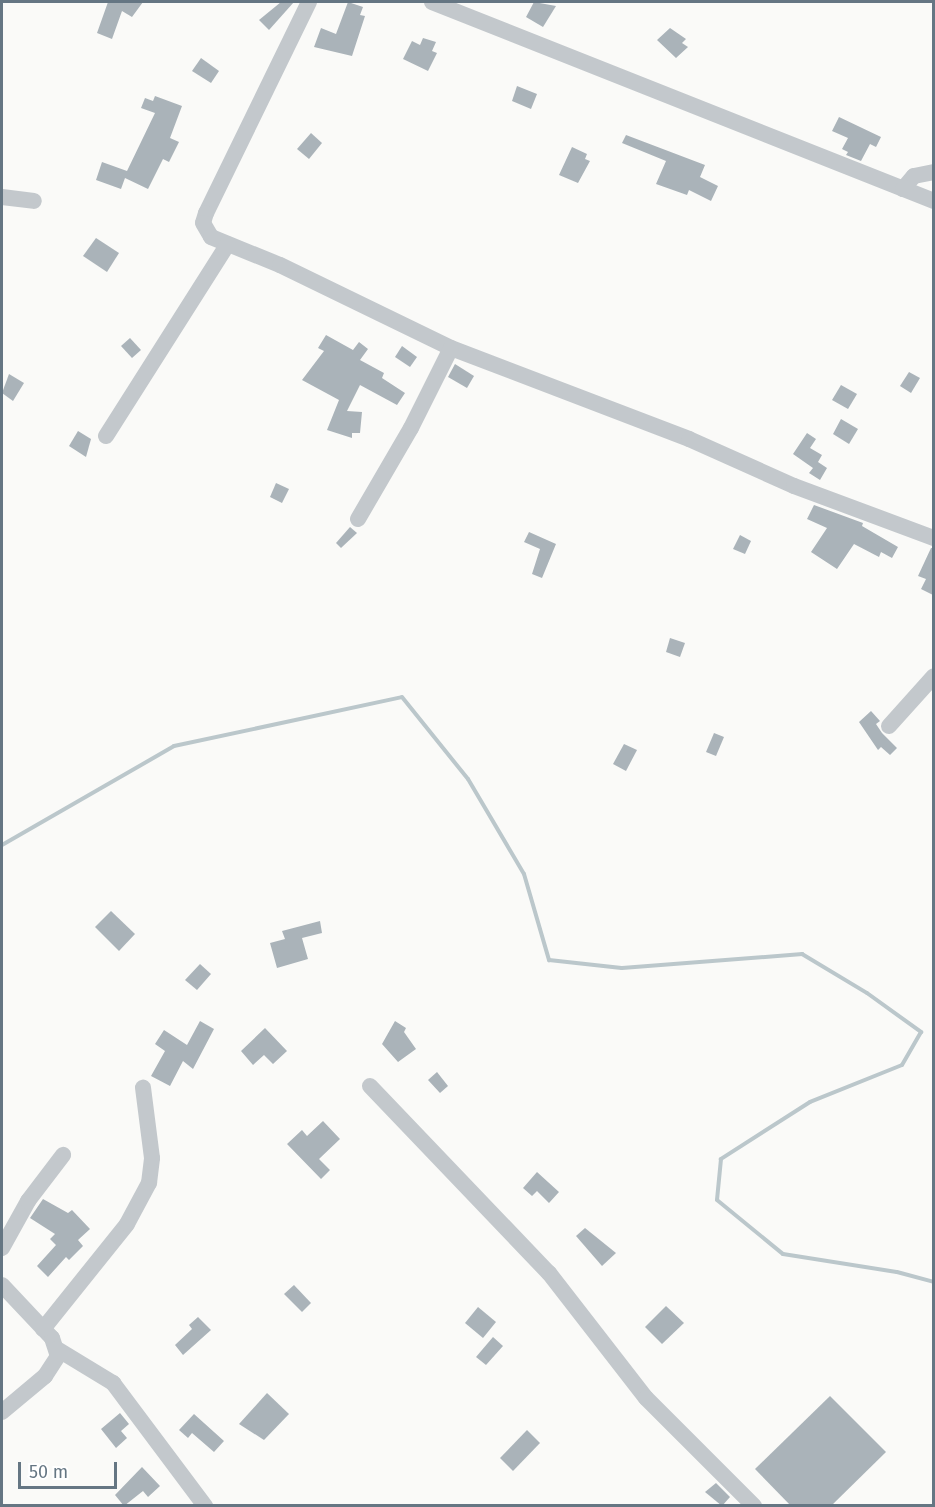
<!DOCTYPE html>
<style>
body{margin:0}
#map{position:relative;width:935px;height:1507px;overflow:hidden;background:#fafaf8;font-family:"Fira Sans",sans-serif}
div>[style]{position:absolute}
.stream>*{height:4px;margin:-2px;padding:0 2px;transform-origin:2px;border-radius:2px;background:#bbc7cb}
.building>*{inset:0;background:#aab3b9}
.minor>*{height:16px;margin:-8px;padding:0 8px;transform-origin:8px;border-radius:8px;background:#c3c8cc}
span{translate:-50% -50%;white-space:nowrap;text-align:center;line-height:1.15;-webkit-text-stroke:6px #fff;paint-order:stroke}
.frame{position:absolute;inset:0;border:3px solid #657683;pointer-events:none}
.scale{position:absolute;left:18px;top:1462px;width:99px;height:27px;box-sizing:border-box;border:3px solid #657683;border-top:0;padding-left:8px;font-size:18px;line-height:21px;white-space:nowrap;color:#657683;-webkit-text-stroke:4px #fff;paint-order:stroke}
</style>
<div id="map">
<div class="stream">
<div style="left:2px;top:845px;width:198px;rotate:-29.9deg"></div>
<div style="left:174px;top:746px;width:233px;rotate:-12.1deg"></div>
<div style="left:402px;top:697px;width:105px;rotate:51.2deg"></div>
<div style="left:468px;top:779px;width:110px;rotate:59.5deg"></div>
<div style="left:524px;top:874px;width:90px;rotate:73.8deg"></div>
<div style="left:549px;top:960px;width:73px;rotate:6.3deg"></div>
<div style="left:622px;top:968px;width:181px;rotate:-4.4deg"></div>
<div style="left:802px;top:954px;width:76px;rotate:31deg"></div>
<div style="left:867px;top:993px;width:67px;rotate:35.8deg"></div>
<div style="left:921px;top:1032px;width:38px;rotate:120deg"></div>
<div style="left:902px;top:1065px;width:99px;rotate:158.1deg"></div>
<div style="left:810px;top:1102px;width:106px;rotate:147.4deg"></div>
<div style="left:721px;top:1159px;width:41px;rotate:95.6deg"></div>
<div style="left:717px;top:1200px;width:85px;rotate:39.3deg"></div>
<div style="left:783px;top:1254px;width:115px;rotate:9deg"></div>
<div style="left:897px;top:1272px;width:38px;rotate:15deg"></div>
</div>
<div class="building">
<div style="clip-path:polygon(108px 2px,143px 2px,132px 17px,122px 11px,112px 39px,97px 33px)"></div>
<div style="clip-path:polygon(281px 2px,294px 2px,269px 30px,259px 20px)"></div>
<div style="clip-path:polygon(348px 2px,363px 7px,360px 15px,365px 16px,352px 56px,314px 47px,321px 28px,336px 34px)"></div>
<div style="clip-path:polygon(534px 2px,556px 6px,543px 27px,526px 17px)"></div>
<div style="clip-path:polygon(670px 28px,686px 39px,682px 43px,688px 47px,676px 58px,657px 40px)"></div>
<div style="clip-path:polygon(423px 38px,436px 42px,432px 51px,437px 53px,428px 71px,403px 59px,412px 41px,420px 45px)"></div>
<div style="clip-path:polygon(201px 58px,219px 71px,211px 83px,192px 71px)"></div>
<div style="clip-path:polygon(517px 86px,537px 94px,531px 109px,512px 101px)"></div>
<div style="clip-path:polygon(155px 96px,182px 106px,170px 138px,179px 142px,169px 162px,163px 159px,148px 189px,125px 178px,121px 189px,96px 180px,102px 162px,127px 171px,155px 113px,141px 108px,145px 98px,153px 101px)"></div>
<div style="clip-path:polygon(839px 117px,881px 137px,876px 147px,870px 144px,861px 161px,846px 155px,848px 152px,842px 149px,848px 138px,832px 131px)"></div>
<div style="clip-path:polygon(311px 133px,322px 143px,309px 159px,297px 149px)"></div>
<div style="clip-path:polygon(626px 135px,705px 165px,700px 177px,718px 186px,711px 201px,689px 190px,687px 195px,656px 184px,666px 161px,622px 143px)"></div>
<div style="clip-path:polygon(572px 147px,587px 154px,585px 159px,590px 161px,578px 183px,559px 175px)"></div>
<div style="clip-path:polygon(96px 238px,119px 253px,107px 272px,83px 256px)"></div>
<div style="clip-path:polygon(326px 335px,353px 350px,359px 342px,368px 349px,360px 360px,384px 373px,382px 378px,405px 393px,397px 405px,360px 385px,347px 411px,362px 412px,360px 433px,352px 433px,352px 438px,327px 430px,339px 400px,302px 380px,324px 351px,318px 348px)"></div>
<div style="clip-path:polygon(130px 338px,141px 350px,132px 358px,121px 346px)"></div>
<div style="clip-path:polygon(402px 346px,417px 357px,410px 367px,395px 357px)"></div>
<div style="clip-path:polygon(455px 364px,474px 376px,467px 388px,448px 377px)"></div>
<div style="clip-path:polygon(909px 372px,920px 378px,911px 393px,900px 386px)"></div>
<div style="clip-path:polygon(9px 374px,24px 383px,13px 401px,2px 393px)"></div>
<div style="clip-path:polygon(841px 385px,857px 394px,848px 409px,832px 400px)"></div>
<div style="clip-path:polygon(841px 419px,858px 429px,849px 444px,833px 434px)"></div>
<div style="clip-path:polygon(78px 431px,91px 439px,86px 457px,69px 446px)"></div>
<div style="clip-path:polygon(807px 433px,816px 439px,810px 448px,822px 455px,818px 462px,827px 468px,820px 480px,809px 473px,813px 468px,793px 454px)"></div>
<div style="clip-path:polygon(276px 483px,289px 489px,282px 503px,270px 497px)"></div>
<div style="clip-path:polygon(814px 505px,863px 523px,862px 526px,898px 547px,892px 558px,881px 552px,879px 557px,854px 544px,837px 569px,811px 552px,827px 528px,807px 519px)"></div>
<div style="clip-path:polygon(350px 527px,357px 533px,341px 548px,336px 543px)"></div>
<div style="clip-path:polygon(529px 532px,556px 544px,542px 578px,532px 574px,540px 549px,524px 542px)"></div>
<div style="clip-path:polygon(740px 535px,751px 541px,745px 554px,733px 549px)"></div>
<div style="clip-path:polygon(931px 548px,933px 548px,933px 595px,921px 589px,926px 579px,918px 576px)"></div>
<div style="clip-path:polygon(670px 638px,685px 643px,680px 657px,666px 652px)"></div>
<div style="clip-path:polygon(871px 711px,880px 721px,876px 724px,882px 733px,897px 748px,890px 755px,881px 747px,878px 750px,859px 722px)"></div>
<div style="clip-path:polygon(714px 733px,724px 737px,716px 756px,706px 752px)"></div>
<div style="clip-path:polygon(624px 744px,637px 750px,626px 771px,613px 764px)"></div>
<div style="clip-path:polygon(111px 911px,135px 934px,119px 951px,95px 927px)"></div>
<div style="clip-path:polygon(320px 921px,322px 933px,302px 938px,308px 959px,277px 968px,270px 943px,285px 939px,282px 931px)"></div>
<div style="clip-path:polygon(200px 964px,211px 974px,197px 990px,185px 980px)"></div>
<div style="clip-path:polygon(200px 1021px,214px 1029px,193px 1069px,183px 1061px,170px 1086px,151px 1076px,165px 1051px,155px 1044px,164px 1030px,187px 1045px)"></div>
<div style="clip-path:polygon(395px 1021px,406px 1028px,404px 1032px,416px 1049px,398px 1062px,382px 1044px)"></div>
<div style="clip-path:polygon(265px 1028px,287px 1051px,273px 1064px,264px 1055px,253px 1065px,241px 1051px)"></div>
<div style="clip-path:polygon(437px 1072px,448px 1086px,440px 1093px,428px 1080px)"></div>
<div style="clip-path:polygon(323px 1121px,340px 1139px,319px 1159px,330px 1170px,321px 1179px,287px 1144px,302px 1130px,307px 1136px)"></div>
<div style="clip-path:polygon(537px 1172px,559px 1192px,549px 1203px,537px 1191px,532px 1196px,523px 1188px)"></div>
<div style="clip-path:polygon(43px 1199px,68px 1213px,72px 1210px,90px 1229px,78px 1240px,83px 1246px,69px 1260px,66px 1257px,48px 1277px,37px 1266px,56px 1245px,50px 1239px,55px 1234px,30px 1218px)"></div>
<div style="clip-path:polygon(585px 1228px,616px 1253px,602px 1266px,576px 1236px)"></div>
<div style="clip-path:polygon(294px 1285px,311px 1303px,302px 1312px,284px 1294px)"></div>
<div style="clip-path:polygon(666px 1306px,684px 1323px,662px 1344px,645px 1327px)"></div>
<div style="clip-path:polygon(478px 1307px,496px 1322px,483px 1338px,465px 1323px)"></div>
<div style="clip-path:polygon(198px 1317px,211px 1330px,183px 1355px,175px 1345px,192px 1329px,189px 1325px)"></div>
<div style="clip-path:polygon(493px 1337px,503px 1346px,486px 1365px,476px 1357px)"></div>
<div style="clip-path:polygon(267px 1393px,289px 1414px,264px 1440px,239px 1424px)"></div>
<div style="clip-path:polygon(830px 1396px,886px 1452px,831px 1506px,791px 1506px,755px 1469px)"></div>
<div style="clip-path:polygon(120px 1413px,129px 1424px,121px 1431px,127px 1438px,116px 1448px,101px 1429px)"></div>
<div style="clip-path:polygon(194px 1414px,224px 1441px,214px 1452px,192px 1433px,188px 1438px,179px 1430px)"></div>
<div style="clip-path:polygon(527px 1430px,540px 1443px,513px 1471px,500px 1458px)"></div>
<div style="clip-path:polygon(142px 1467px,160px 1486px,148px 1497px,143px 1491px,124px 1506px,115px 1495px)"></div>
<div style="clip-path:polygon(716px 1483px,730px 1497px,722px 1506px,705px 1492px)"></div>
</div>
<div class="minor">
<div style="left:309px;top:2px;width:235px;rotate:116deg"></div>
<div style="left:206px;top:213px;width:10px;rotate:107deg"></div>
<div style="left:203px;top:223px;width:16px;rotate:60deg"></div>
<div style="left:211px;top:237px;width:74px;rotate:22.1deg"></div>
<div style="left:280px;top:265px;width:190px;rotate:25.9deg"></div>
<div style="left:451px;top:348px;width:255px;rotate:20.9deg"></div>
<div style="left:689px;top:439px;width:115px;rotate:24.1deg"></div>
<div style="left:794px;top:486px;width:149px;rotate:20.4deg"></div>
<div style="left:432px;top:2px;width:540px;rotate:21.62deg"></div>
<div style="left:903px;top:189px;width:17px;rotate:-50deg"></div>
<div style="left:914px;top:176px;width:20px;rotate:-11deg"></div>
<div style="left:2px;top:197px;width:32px;rotate:7deg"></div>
<div style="left:106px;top:436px;width:227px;rotate:-57.6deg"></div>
<div style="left:358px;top:519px;width:105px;rotate:-59.8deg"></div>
<div style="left:411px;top:428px;width:89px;rotate:-63.4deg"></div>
<div style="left:889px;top:726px;width:67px;rotate:-48deg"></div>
<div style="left:370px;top:1086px;width:259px;rotate:46.3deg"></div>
<div style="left:549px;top:1273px;width:158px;rotate:52.2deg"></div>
<div style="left:646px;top:1398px;width:153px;rotate:45deg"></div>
<div style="left:2px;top:1248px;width:54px;rotate:-61deg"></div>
<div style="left:28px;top:1201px;width:58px;rotate:-52.7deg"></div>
<div style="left:2px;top:1285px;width:73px;rotate:46.7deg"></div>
<div style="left:52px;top:1338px;width:19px;rotate:72deg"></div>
<div style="left:58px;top:1356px;width:24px;rotate:123deg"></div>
<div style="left:45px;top:1376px;width:56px;rotate:140.1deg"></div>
<div style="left:43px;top:1329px;width:134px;rotate:-51.3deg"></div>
<div style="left:127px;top:1224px;width:47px;rotate:-61.8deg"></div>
<div style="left:149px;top:1183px;width:25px;rotate:-83deg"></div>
<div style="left:152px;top:1158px;width:71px;rotate:-97.3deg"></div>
<div style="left:57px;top:1349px;width:66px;rotate:31.3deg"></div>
<div style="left:113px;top:1383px;width:154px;rotate:53.2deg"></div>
</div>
<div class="frame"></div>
<div class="scale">50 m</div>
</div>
